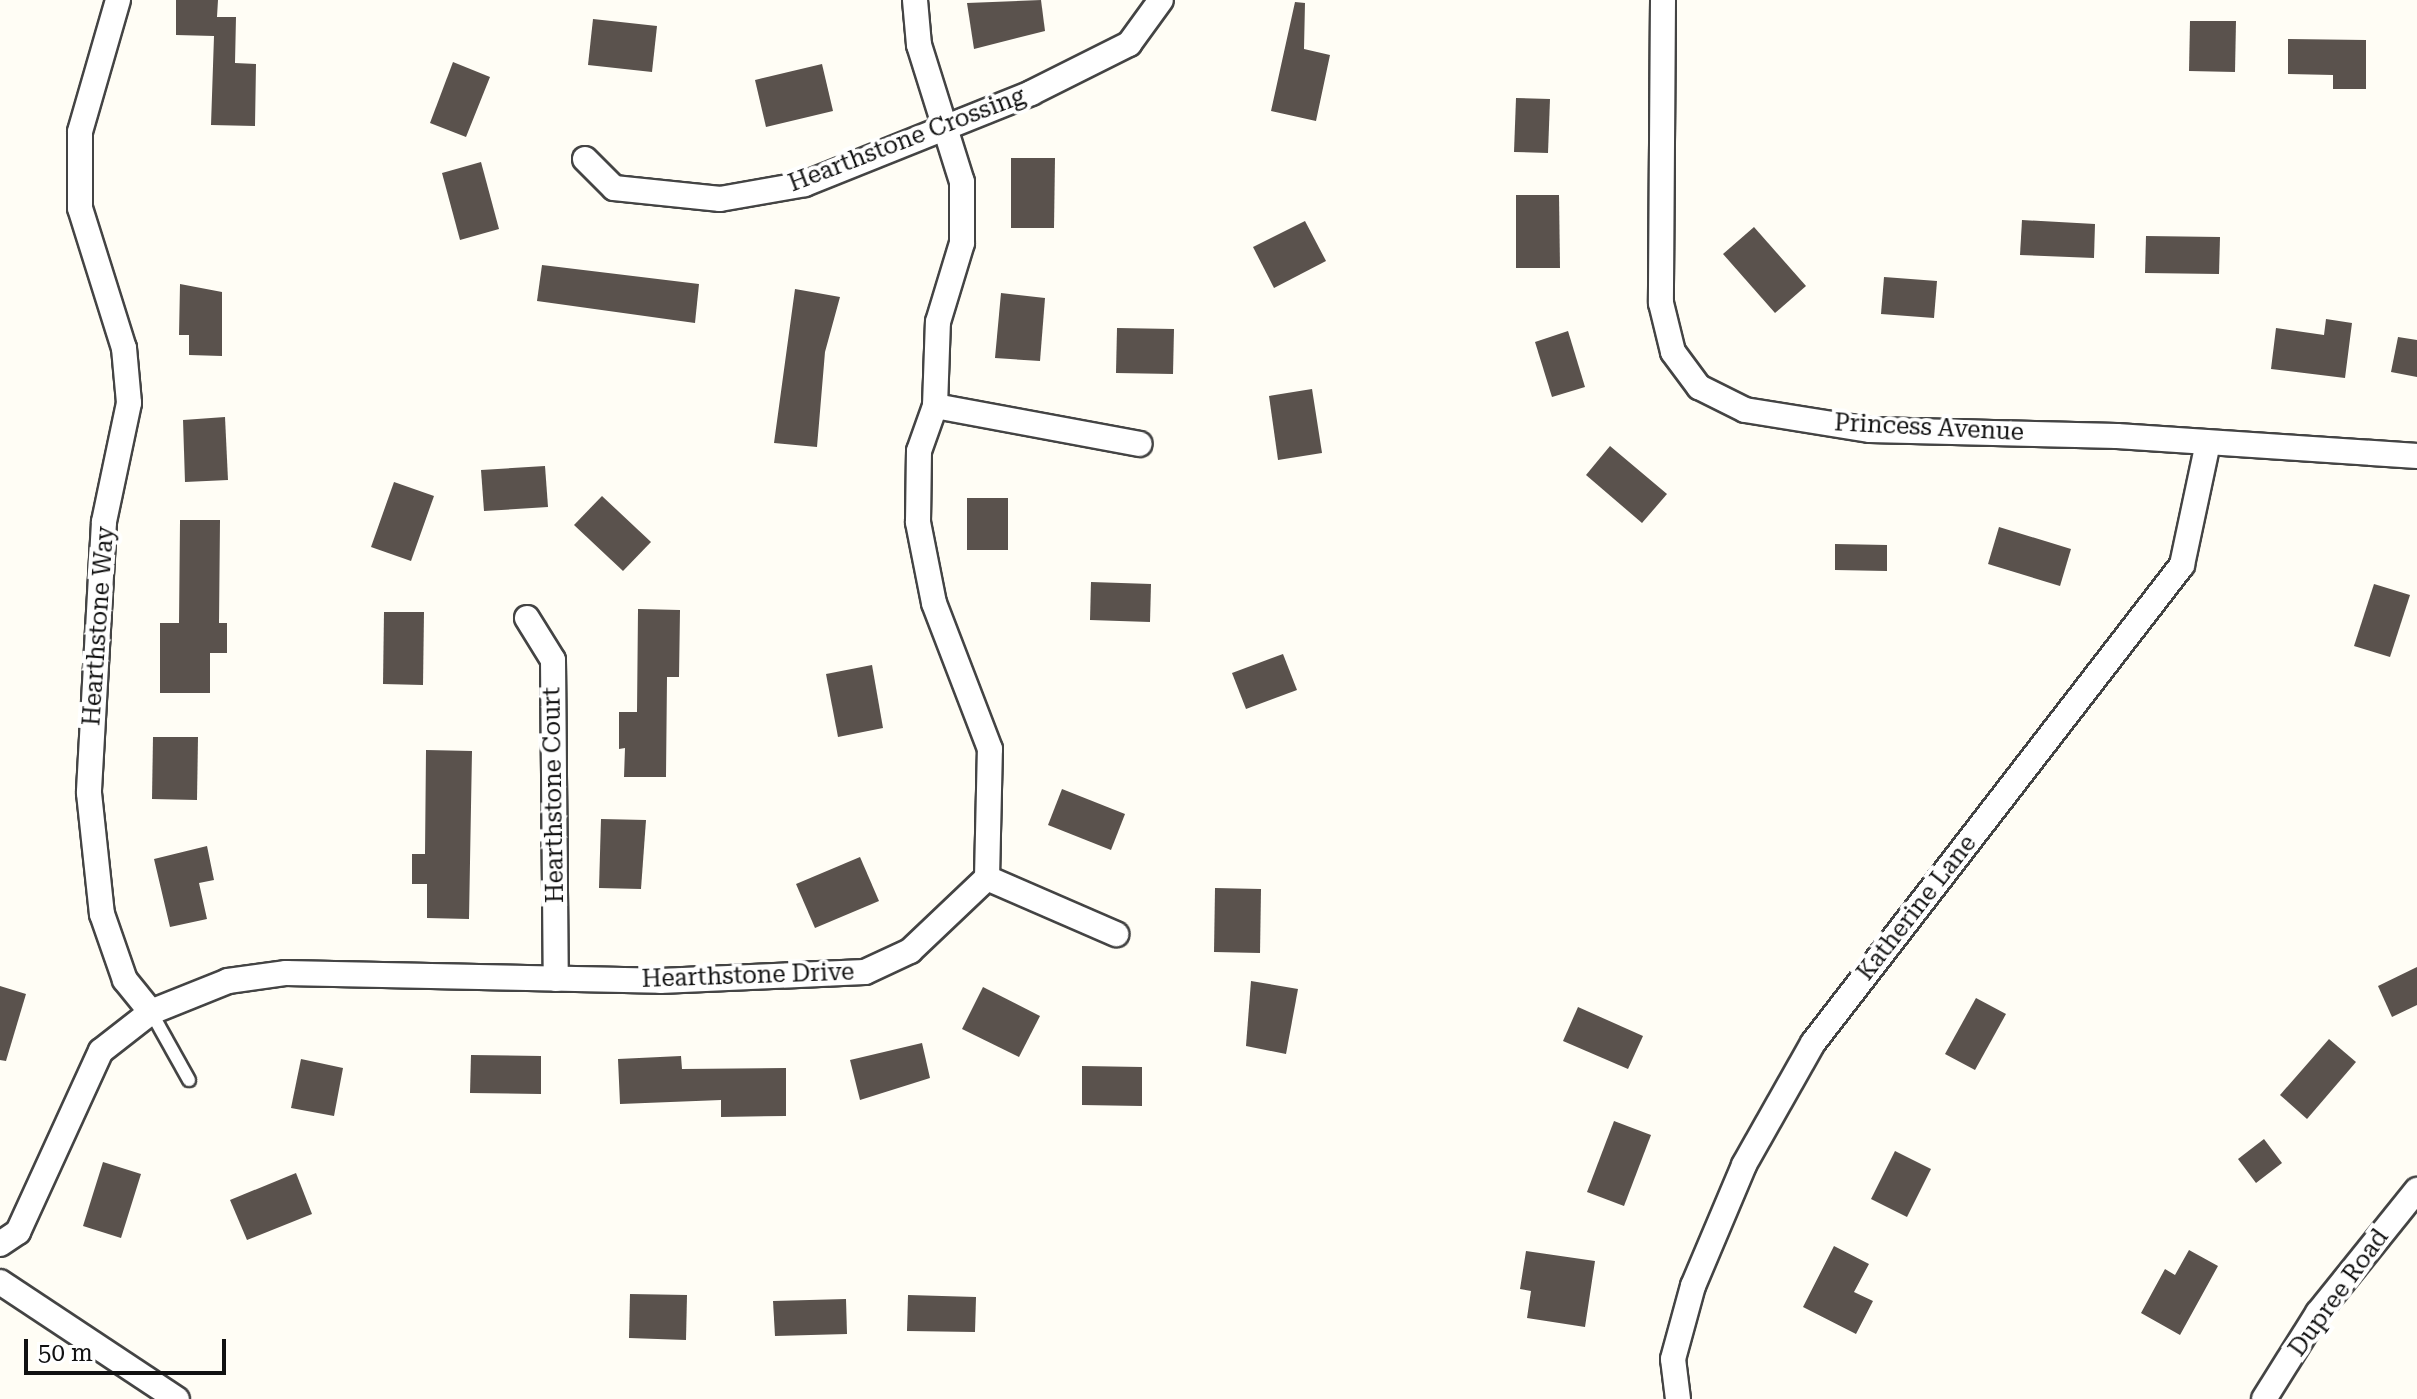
<!DOCTYPE html>
<style>
body{margin:0}
#map{position:relative;width:2417px;height:1399px;overflow:hidden;background:#fffdf5;font-family:"Roboto Serif",serif}
div>[style]{position:absolute}
.building>*{inset:0;background:#5a524d}
.roads{filter:drop-shadow(2px 0 #444) drop-shadow(-2px 0 #444) drop-shadow(0 2px #444) drop-shadow(0 -2px #444)}
.service>*{height:12px;margin:-6px;padding:0 6px;transform-origin:6px;border-radius:6px;background:#fff}
.minor>*{height:24px;margin:-12px;padding:0 12px;transform-origin:12px;border-radius:12px;background:#fff}
span{translate:-50% -50%;white-space:nowrap;text-align:center;line-height:1.15;-webkit-text-stroke:8px #fff;paint-order:stroke}
.street-label{font-size:24px;color:#111}
.scale{position:absolute;left:24px;top:1339px;width:202px;height:36px;box-sizing:border-box;border:4px solid #111;border-top:0;padding-left:10px;font-size:24px;line-height:28px;white-space:nowrap;color:#111;-webkit-text-stroke:6px #fff;paint-order:stroke}
</style>
<div id="map">
<div class="building">
<div style="clip-path:polygon(176px 0,218px 0,217px 17px,236px 17px,235px 63px,256px 64px,255px 126px,211px 125px,214px 36px,176px 35px)"></div>
<div style="clip-path:polygon(1041px 0,1045px 31px,974px 49px,967px 3px)"></div>
<div style="clip-path:polygon(1295px 2px,1305px 3px,1304px 49px,1330px 55px,1316px 121px,1271px 111px)"></div>
<div style="clip-path:polygon(593px 19px,657px 26px,652px 72px,588px 65px)"></div>
<div style="clip-path:polygon(2190px 21px,2236px 21px,2235px 72px,2189px 71px)"></div>
<div style="clip-path:polygon(2288px 39px,2366px 40px,2366px 89px,2333px 89px,2333px 75px,2288px 74px)"></div>
<div style="clip-path:polygon(453px 62px,490px 77px,466px 137px,430px 123px)"></div>
<div style="clip-path:polygon(822px 64px,833px 111px,766px 127px,755px 80px)"></div>
<div style="clip-path:polygon(1516px 98px,1550px 99px,1548px 153px,1514px 152px)"></div>
<div style="clip-path:polygon(1011px 158px,1055px 158px,1054px 228px,1011px 228px)"></div>
<div style="clip-path:polygon(481px 162px,499px 229px,460px 240px,442px 173px)"></div>
<div style="clip-path:polygon(1516px 195px,1559px 195px,1560px 268px,1516px 268px)"></div>
<div style="clip-path:polygon(2022px 220px,2095px 224px,2094px 258px,2020px 255px)"></div>
<div style="clip-path:polygon(1305px 221px,1326px 261px,1274px 288px,1253px 247px)"></div>
<div style="clip-path:polygon(1754px 227px,1806px 286px,1775px 313px,1723px 254px)"></div>
<div style="clip-path:polygon(2146px 236px,2220px 237px,2219px 274px,2145px 273px)"></div>
<div style="clip-path:polygon(542px 265px,699px 284px,695px 323px,537px 301px)"></div>
<div style="clip-path:polygon(1884px 277px,1937px 281px,1934px 318px,1881px 314px)"></div>
<div style="clip-path:polygon(180px 284px,222px 292px,222px 356px,189px 355px,189px 335px,179px 335px)"></div>
<div style="clip-path:polygon(795px 289px,840px 297px,825px 352px,817px 447px,774px 443px)"></div>
<div style="clip-path:polygon(1001px 293px,1045px 298px,1040px 361px,995px 358px)"></div>
<div style="clip-path:polygon(2326px 319px,2352px 323px,2345px 378px,2271px 369px,2276px 328px,2324px 335px)"></div>
<div style="clip-path:polygon(1117px 328px,1174px 329px,1173px 374px,1116px 373px)"></div>
<div style="clip-path:polygon(1568px 331px,1585px 387px,1552px 397px,1535px 342px)"></div>
<div style="clip-path:polygon(2398px 337px,2417px 340px,2417px 377px,2391px 372px)"></div>
<div style="clip-path:polygon(1312px 389px,1322px 453px,1278px 460px,1269px 396px)"></div>
<div style="clip-path:polygon(225px 417px,228px 480px,185px 482px,183px 420px)"></div>
<div style="clip-path:polygon(1610px 446px,1667px 494px,1642px 523px,1586px 475px)"></div>
<div style="clip-path:polygon(545px 466px,548px 507px,484px 511px,481px 470px)"></div>
<div style="clip-path:polygon(394px 482px,434px 496px,411px 561px,371px 547px)"></div>
<div style="clip-path:polygon(602px 496px,651px 542px,623px 571px,574px 525px)"></div>
<div style="clip-path:polygon(967px 498px,1008px 498px,1008px 550px,967px 550px)"></div>
<div style="clip-path:polygon(180px 520px,220px 520px,219px 623px,227px 623px,227px 653px,210px 653px,210px 693px,160px 693px,160px 623px,179px 623px)"></div>
<div style="clip-path:polygon(1999px 527px,2071px 549px,2060px 586px,1988px 564px)"></div>
<div style="clip-path:polygon(1835px 544px,1887px 545px,1887px 571px,1835px 570px)"></div>
<div style="clip-path:polygon(1091px 582px,1151px 584px,1150px 622px,1090px 620px)"></div>
<div style="clip-path:polygon(2374px 584px,2410px 595px,2390px 657px,2354px 646px)"></div>
<div style="clip-path:polygon(638px 609px,680px 610px,679px 677px,667px 677px,666px 777px,624px 777px,625px 748px,619px 749px,619px 712px,637px 712px)"></div>
<div style="clip-path:polygon(384px 612px,424px 612px,423px 685px,383px 684px)"></div>
<div style="clip-path:polygon(1283px 654px,1297px 690px,1246px 709px,1232px 673px)"></div>
<div style="clip-path:polygon(872px 665px,883px 728px,838px 737px,826px 674px)"></div>
<div style="clip-path:polygon(153px 737px,198px 737px,197px 800px,152px 799px)"></div>
<div style="clip-path:polygon(426px 750px,472px 751px,469px 919px,427px 918px,427px 884px,412px 884px,412px 854px,425px 854px)"></div>
<div style="clip-path:polygon(1062px 789px,1125px 814px,1111px 850px,1048px 825px)"></div>
<div style="clip-path:polygon(601px 819px,646px 820px,641px 889px,599px 888px)"></div>
<div style="clip-path:polygon(207px 846px,214px 880px,199px 883px,207px 919px,170px 927px,154px 859px)"></div>
<div style="clip-path:polygon(860px 857px,879px 901px,815px 928px,796px 884px)"></div>
<div style="clip-path:polygon(1215px 888px,1261px 889px,1260px 953px,1214px 952px)"></div>
<div style="clip-path:polygon(2417px 967px,2417px 1005px,2392px 1017px,2378px 986px)"></div>
<div style="clip-path:polygon(1251px 981px,1298px 989px,1286px 1054px,1246px 1046px)"></div>
<div style="clip-path:polygon(0 986px,26px 994px,6px 1061px,0 1060px)"></div>
<div style="clip-path:polygon(983px 987px,1040px 1016px,1019px 1057px,962px 1029px)"></div>
<div style="clip-path:polygon(1976px 998px,2006px 1014px,1975px 1070px,1945px 1054px)"></div>
<div style="clip-path:polygon(1578px 1007px,1643px 1036px,1628px 1069px,1563px 1041px)"></div>
<div style="clip-path:polygon(2329px 1039px,2356px 1062px,2307px 1119px,2280px 1095px)"></div>
<div style="clip-path:polygon(922px 1043px,930px 1078px,860px 1100px,850px 1060px)"></div>
<div style="clip-path:polygon(471px 1055px,541px 1056px,541px 1094px,470px 1093px)"></div>
<div style="clip-path:polygon(681px 1056px,682px 1069px,786px 1068px,786px 1116px,721px 1117px,721px 1100px,620px 1104px,618px 1059px)"></div>
<div style="clip-path:polygon(301px 1059px,343px 1068px,334px 1116px,291px 1108px)"></div>
<div style="clip-path:polygon(1082px 1066px,1142px 1067px,1142px 1106px,1082px 1105px)"></div>
<div style="clip-path:polygon(1614px 1121px,1651px 1135px,1624px 1206px,1587px 1192px)"></div>
<div style="clip-path:polygon(2264px 1139px,2282px 1163px,2256px 1183px,2238px 1159px)"></div>
<div style="clip-path:polygon(1895px 1151px,1931px 1169px,1907px 1217px,1871px 1199px)"></div>
<div style="clip-path:polygon(103px 1162px,141px 1174px,121px 1238px,83px 1226px)"></div>
<div style="clip-path:polygon(296px 1173px,312px 1214px,247px 1240px,230px 1200px)"></div>
<div style="clip-path:polygon(1834px 1246px,1869px 1264px,1854px 1292px,1873px 1301px,1856px 1334px,1803px 1307px)"></div>
<div style="clip-path:polygon(2189px 1250px,2218px 1266px,2180px 1335px,2141px 1313px,2165px 1269px,2175px 1275px)"></div>
<div style="clip-path:polygon(1526px 1251px,1595px 1261px,1585px 1327px,1527px 1318px,1531px 1291px,1520px 1289px)"></div>
<div style="clip-path:polygon(630px 1294px,687px 1295px,686px 1340px,629px 1338px)"></div>
<div style="clip-path:polygon(908px 1295px,976px 1297px,975px 1332px,907px 1331px)"></div>
<div style="clip-path:polygon(846px 1299px,847px 1334px,775px 1336px,773px 1301px)"></div>
</div>
<div class="roads">
<div class="service">
<div style="left:151px;top:1012px;width:78px;rotate:60.8deg"></div>
</div>
<div class="minor">
<div style="left:118px;top:0;width:137px;rotate:106.1deg"></div>
<div style="left:80px;top:132px;width:76px;rotate:90deg"></div>
<div style="left:80px;top:208px;width:147px;rotate:72.6deg"></div>
<div style="left:124px;top:348px;width:55px;rotate:84.8deg"></div>
<div style="left:129px;top:403px;width:122px;rotate:101.9deg"></div>
<div style="left:104px;top:522px;width:271px;rotate:93.2deg"></div>
<div style="left:89px;top:793px;width:122px;rotate:83.9deg"></div>
<div style="left:102px;top:914px;width:70px;rotate:70.8deg"></div>
<div style="left:125px;top:980px;width:41px;rotate:50.9deg"></div>
<div style="left:1663px;top:0;width:303px;rotate:90.4deg"></div>
<div style="left:1661px;top:303px;width:50px;rotate:76.2deg"></div>
<div style="left:1673px;top:352px;width:44px;rotate:53.4deg"></div>
<div style="left:1699px;top:387px;width:51px;rotate:26.6deg"></div>
<div style="left:1745px;top:410px;width:127px;rotate:9.1deg"></div>
<div style="left:1870px;top:430px;width:247px;rotate:1.4deg"></div>
<div style="left:2117px;top:436px;width:301px;rotate:3.8deg"></div>
<div style="left:585px;top:159px;width:41px;rotate:45deg"></div>
<div style="left:614px;top:188px;width:107px;rotate:5.9deg"></div>
<div style="left:720px;top:199px;width:86px;rotate:-10deg"></div>
<div style="left:805px;top:184px;width:244px;rotate:-21.9deg"></div>
<div style="left:1031px;top:93px;width:110px;rotate:-26.6deg"></div>
<div style="left:1129px;top:44px;width:54px;rotate:-54deg"></div>
<div style="left:935px;top:406px;width:208px;rotate:10.5deg"></div>
<div style="left:527px;top:618px;width:49px;rotate:58.2deg"></div>
<div style="left:553px;top:660px;width:319px;rotate:89.5deg"></div>
<div style="left:987px;top:878px;width:141px;rotate:23.5deg"></div>
<div style="left:0;top:1244px;width:22px;rotate:-34deg"></div>
<div style="left:18px;top:1232px;width:199px;rotate:-65.4deg"></div>
<div style="left:101px;top:1051px;width:63px;rotate:-38deg"></div>
<div style="left:151px;top:1012px;width:83px;rotate:-21.9deg"></div>
<div style="left:228px;top:981px;width:59px;rotate:-7.9deg"></div>
<div style="left:286px;top:973px;width:374px;rotate:1.2deg"></div>
<div style="left:660px;top:981px;width:205px;rotate:-2.5deg"></div>
<div style="left:865px;top:972px;width:50px;rotate:-25deg"></div>
<div style="left:910px;top:951px;width:106px;rotate:-43.5deg"></div>
<div style="left:987px;top:878px;width:129px;rotate:-88.7deg"></div>
<div style="left:990px;top:749px;width:156px;rotate:-111deg"></div>
<div style="left:934px;top:603px;width:83px;rotate:-101.2deg"></div>
<div style="left:918px;top:522px;width:71px;rotate:-89.2deg"></div>
<div style="left:919px;top:451px;width:48px;rotate:-70.4deg"></div>
<div style="left:935px;top:406px;width:84px;rotate:-88deg"></div>
<div style="left:938px;top:322px;width:83px;rotate:-73.1deg"></div>
<div style="left:962px;top:243px;width:61px;rotate:-90deg"></div>
<div style="left:962px;top:182px;width:144px;rotate:-107.4deg"></div>
<div style="left:919px;top:45px;width:45px;rotate:-95.1deg"></div>
<div style="left:0;top:1282px;width:212px;rotate:33.5deg"></div>
<div style="left:1678px;top:1399px;width:40px;rotate:-97.1deg"></div>
<div style="left:1673px;top:1359px;width:76px;rotate:-74.7deg"></div>
<div style="left:1693px;top:1286px;width:131px;rotate:-67.1deg"></div>
<div style="left:1744px;top:1165px;width:140px;rotate:-60.5deg"></div>
<div style="left:1813px;top:1043px;width:604px;rotate:-52.33deg"></div>
<div style="left:2182px;top:565px;width:125px;rotate:-78deg"></div>
<div style="left:2264px;top:1399px;width:102px;rotate:-57.9deg"></div>
<div style="left:2318px;top:1313px;width:158px;rotate:-51.2deg"></div>
</div>
</div>
<div class="street-label">
<span style="left:907px;top:140px;rotate:-21deg">Hearthstone Crossing</span>
<span style="left:1929px;top:428px;rotate:3deg">Princess Avenue</span>
<span style="left:99px;top:626px;rotate:-86deg">Hearthstone Way</span>
<span style="left:554px;top:795px;rotate:-91deg">Hearthstone Court</span>
<span style="left:1917px;top:908px;rotate:-52deg">Katherine Lane</span>
<span style="left:748px;top:976px;rotate:-2deg">Hearthstone Drive</span>
<span style="left:2339px;top:1293px;rotate:-54deg">Dupree Road</span>
</div>
<div class="scale">50 m</div>
</div>
